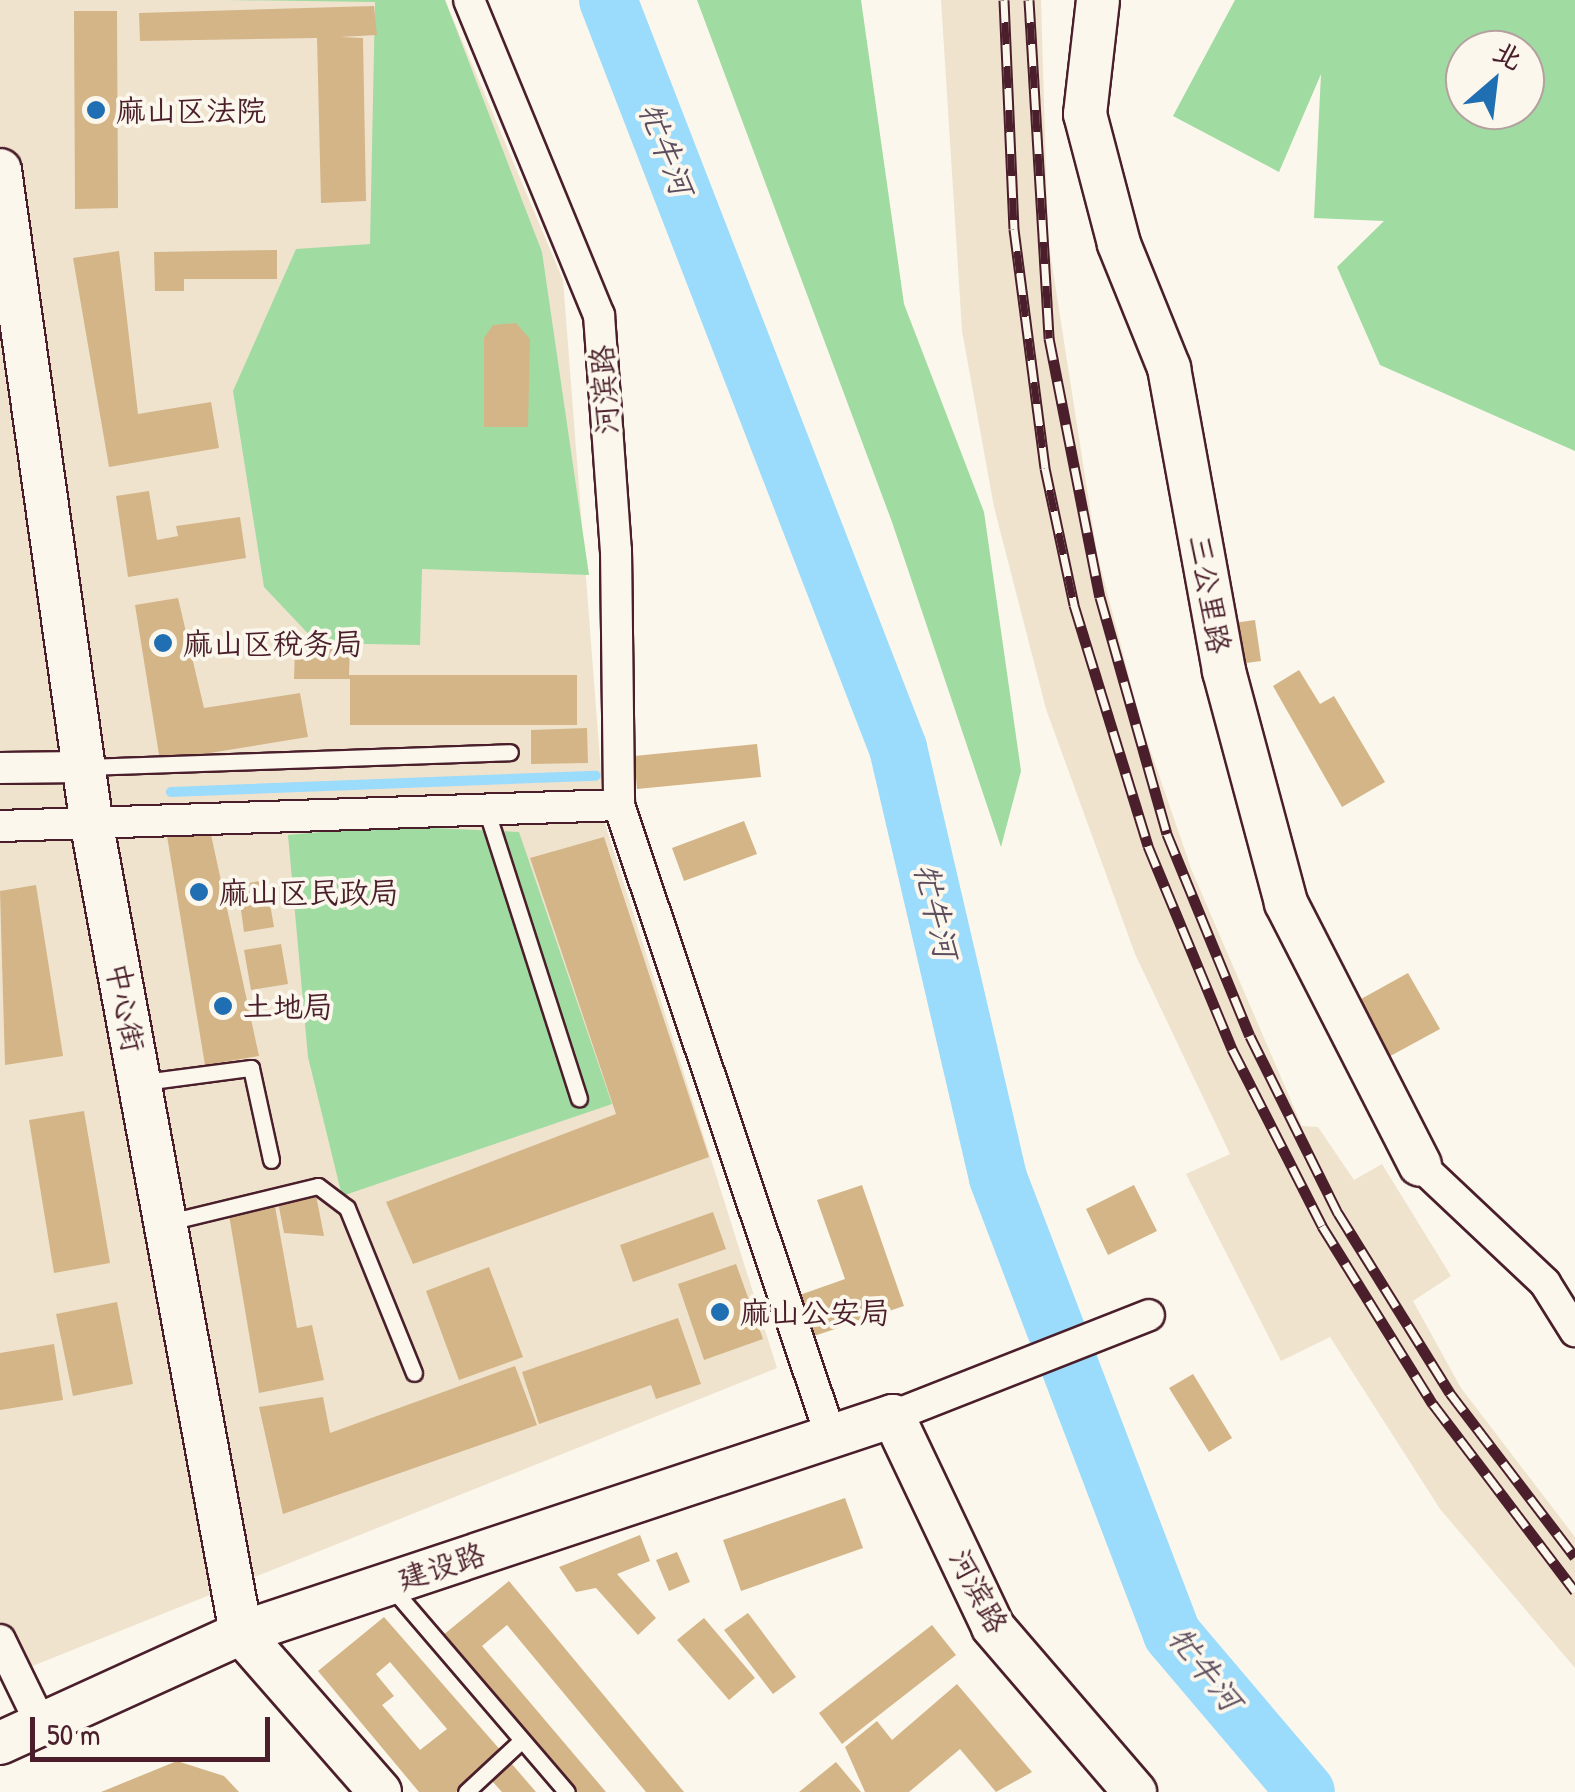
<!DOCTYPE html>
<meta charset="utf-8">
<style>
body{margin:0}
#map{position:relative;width:1575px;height:1792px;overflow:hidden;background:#fbf7ec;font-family:"Patrick Hand","LXGW WenKai TC",sans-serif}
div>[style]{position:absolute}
.built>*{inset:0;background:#efe3ce}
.green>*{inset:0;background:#a0dba1}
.stream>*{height:10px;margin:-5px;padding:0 5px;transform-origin:5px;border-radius:5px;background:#9bdbfc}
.river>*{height:58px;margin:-29px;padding:0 29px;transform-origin:29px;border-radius:29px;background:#9bdbfc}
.building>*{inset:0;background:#d4b588}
.roads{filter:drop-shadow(2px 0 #4a1f2b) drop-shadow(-2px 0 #4a1f2b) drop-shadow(0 2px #4a1f2b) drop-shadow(0 -2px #4a1f2b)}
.lane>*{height:15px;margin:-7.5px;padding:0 7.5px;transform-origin:7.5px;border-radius:7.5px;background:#fbf7ec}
.street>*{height:30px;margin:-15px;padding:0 15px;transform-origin:15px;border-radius:15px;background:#fbf7ec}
.secondary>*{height:42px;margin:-21px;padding:0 21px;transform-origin:21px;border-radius:21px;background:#fbf7ec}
.rail>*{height:11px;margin-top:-5.5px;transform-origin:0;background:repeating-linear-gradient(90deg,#fbf7ec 0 22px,#4a1f2b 0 44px);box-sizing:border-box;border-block:2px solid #4a1f2b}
.dots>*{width:28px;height:28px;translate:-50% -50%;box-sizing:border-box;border:5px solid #fbf7ec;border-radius:50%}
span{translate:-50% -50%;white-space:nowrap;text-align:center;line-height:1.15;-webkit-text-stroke:8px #fbf7ec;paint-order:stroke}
.poi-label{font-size:30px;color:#4a1f2b}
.left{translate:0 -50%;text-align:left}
.street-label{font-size:30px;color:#4a1f2b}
.water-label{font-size:32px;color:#5e4e5f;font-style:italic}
.north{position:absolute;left:1445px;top:30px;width:100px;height:100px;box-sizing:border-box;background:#fbf7ec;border:2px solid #b4a19f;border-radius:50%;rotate:28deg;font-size:28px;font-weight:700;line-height:40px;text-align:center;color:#4a1f2b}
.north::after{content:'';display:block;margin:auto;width:35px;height:45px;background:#1f6fb2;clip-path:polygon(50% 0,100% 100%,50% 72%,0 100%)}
.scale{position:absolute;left:30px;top:1717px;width:240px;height:45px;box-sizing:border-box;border:5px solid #4a1f2b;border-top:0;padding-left:12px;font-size:30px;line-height:35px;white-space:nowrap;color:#4a1f2b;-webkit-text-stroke:8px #fbf7ec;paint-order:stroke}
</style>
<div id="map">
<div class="built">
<div style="clip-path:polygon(0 0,445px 0,563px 280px,605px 824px,777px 1368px,30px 1667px,0 1622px)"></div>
<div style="clip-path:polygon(941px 0,1041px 0,1048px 239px,1097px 553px,1141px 723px,1192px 871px,1302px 1126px,1318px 1127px,1354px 1180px,1382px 1164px,1451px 1276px,1413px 1301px,1461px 1388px,1575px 1537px,1575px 1668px,1440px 1509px,1330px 1337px,1281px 1361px,1186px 1174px,1230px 1154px,1135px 954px,1046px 709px,994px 507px,962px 331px)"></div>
</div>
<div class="green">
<div style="clip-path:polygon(227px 0,445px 0,542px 252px,589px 575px,422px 569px,420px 645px,317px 643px,264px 587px,233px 391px,296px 249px,370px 244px,375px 2px)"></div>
<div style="clip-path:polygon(697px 0,861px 0,904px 304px,984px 512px,1021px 771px,1001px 847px,892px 522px)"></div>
<div style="clip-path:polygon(evenodd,1235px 0,1575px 0,1575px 451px,1380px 365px,1337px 267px,1384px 221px,1314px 218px,1321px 74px,1279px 172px,1173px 116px,1235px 0,1465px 50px,1525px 50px,1525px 110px,1465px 110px,1465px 50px)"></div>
<div style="clip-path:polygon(388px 826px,519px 832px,612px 1104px,342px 1196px,308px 1057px,288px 835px)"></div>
</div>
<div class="stream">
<div style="left:171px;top:792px;width:425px;rotate:-2.2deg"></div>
</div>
<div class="river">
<div style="left:608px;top:0;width:802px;rotate:68.81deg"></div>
<div style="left:898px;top:748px;width:441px;rotate:76.9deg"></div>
<div style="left:998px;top:1178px;width:488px;rotate:69.1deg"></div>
<div style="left:1172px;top:1634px;width:207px;rotate:49.7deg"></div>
</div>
<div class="building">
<div style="clip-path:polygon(374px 6px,377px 35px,340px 37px,363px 38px,366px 201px,321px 203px,317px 38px,140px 41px,139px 13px)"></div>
<div style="clip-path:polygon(74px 11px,117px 11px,118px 208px,75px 209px)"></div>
<div style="clip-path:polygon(277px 250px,277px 279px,184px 279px,184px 291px,155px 291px,154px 252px)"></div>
<div style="clip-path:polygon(119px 251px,138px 414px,211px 402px,219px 448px,109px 467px,73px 258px)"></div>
<div style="clip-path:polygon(516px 323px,530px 339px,528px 427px,484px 427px,484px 338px,493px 325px)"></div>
<div style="clip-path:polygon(149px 491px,157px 540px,178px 536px,176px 526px,240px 517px,246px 558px,128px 577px,116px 496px)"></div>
<div style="clip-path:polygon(178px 598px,204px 708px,300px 693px,308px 737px,160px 761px,135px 605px)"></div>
<div style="clip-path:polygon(1255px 620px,1261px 661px,1232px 665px,1226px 624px)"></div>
<div style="clip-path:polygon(295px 648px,350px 649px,349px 675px,577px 675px,577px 725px,350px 725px,350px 679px,294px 679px)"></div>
<div style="clip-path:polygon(1299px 670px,1320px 704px,1334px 696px,1385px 782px,1342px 807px,1273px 686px)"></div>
<div style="clip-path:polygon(587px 728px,588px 763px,531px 764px,531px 730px)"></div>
<div style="clip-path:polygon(757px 744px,761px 777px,637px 789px,634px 756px)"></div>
<div style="clip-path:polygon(744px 821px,757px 854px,684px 881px,672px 848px)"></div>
<div style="clip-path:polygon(210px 830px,259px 1056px,205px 1065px,167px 836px)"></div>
<div style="clip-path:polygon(604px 837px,709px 1157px,413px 1264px,386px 1202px,616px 1114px,530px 858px)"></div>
<div style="clip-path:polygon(266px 880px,274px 927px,244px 932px,240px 903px,228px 905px,224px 887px)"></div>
<div style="clip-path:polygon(36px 885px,63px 1056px,5px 1065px,0 891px)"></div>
<div style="clip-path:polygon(281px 944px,288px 984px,251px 990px,244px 950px)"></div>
<div style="clip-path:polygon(1408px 973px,1440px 1029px,1383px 1060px,1352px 1004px)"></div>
<div style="clip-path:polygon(84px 1111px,110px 1263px,54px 1273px,29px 1120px)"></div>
<div style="clip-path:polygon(862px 1185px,904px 1306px,808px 1338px,794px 1297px,845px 1279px,817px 1200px)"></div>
<div style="clip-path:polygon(1134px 1185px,1157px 1231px,1108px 1255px,1086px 1209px)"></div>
<div style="clip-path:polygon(316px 1195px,324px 1236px,284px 1233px,278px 1202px)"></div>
<div style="clip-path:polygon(274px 1201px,297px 1328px,312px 1325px,324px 1380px,259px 1393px,228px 1209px)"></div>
<div style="clip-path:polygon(713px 1212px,726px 1249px,633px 1282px,620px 1245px)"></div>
<div style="clip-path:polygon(736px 1264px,763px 1339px,704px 1360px,678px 1284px)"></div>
<div style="clip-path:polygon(489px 1267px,523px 1357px,459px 1380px,426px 1291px)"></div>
<div style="clip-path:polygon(117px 1302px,133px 1384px,73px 1396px,56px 1314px)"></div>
<div style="clip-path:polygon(678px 1318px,701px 1384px,656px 1399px,651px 1385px,539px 1424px,522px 1372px)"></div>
<div style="clip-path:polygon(54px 1344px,63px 1400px,0 1410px,0 1353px)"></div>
<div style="clip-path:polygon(515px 1366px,537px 1425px,283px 1514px,259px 1407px,323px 1397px,330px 1433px)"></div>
<div style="clip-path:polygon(1193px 1374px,1232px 1438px,1209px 1452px,1169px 1388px)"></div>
<div style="clip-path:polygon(845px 1498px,863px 1548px,741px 1591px,723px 1540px)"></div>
<div style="clip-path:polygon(640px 1535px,650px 1561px,617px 1574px,656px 1618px,638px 1635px,596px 1588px,576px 1592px,559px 1567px)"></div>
<div style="clip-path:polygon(677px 1552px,690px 1582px,669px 1591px,656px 1560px)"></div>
<div style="clip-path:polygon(509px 1581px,684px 1792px,646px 1792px,507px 1625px,482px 1646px,606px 1792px,575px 1792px,442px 1636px)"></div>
<div style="clip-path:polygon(748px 1613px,796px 1677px,773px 1694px,724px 1630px)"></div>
<div style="clip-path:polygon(evenodd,384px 1617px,502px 1752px,456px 1792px,419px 1792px,318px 1671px,384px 1617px,390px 1662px,447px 1729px,420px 1750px,382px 1705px,394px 1696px,376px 1674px,390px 1662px)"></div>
<div style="clip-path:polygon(704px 1618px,755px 1678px,729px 1700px,677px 1640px)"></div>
<div style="clip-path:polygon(932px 1625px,956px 1655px,842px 1744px,819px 1713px)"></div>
<div style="clip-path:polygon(957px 1684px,1032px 1772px,996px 1792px,960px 1749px,909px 1792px,865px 1792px,845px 1747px,877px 1721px,892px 1740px)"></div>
<div style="clip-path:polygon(177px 1761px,224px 1776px,239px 1792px,101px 1792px)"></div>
<div style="clip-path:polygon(836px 1762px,861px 1792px,799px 1792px)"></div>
<div style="clip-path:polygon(511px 1763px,536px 1792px,502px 1792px,491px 1780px)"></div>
</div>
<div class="roads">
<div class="lane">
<div style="left:86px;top:767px;width:424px;rotate:-2deg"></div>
<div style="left:486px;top:809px;width:304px;rotate:72.2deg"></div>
<div style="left:144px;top:1082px;width:108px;rotate:-7.5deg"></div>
<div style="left:251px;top:1068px;width:94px;rotate:77.7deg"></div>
<div style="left:169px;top:1222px;width:153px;rotate:-13.6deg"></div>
<div style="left:318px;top:1186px;width:36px;rotate:37deg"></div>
<div style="left:347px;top:1208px;width:178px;rotate:67.9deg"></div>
<div style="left:391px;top:1587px;width:270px;rotate:49.4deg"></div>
<div style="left:466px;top:1792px;width:76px;rotate:-42.9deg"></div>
</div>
<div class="street">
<div style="left:469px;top:0;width:341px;rotate:67.6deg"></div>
<div style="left:599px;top:315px;width:236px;rotate:85.9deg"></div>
<div style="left:616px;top:550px;width:255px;rotate:89.3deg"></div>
<div style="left:0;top:768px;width:82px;rotate:-0.7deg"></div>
<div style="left:0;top:826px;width:619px;rotate:-1.94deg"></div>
<div style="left:619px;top:805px;width:667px;rotate:71.46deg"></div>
<div style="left:1420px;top:1165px;width:172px;rotate:43.3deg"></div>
<div style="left:1545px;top:1283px;width:57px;rotate:58deg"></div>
<div style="left:893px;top:1416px;width:275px;rotate:-21.5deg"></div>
<div style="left:0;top:1640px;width:93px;rotate:64deg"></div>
</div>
<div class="secondary">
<div style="left:1098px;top:0;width:115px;rotate:96.5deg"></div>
<div style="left:1085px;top:114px;width:134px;rotate:75.3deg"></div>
<div style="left:1119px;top:244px;width:134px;rotate:68deg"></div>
<div style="left:1169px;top:368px;width:308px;rotate:79.7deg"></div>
<div style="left:1224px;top:671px;width:240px;rotate:75deg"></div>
<div style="left:1286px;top:903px;width:294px;rotate:62.9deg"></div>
<div style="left:0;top:170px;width:662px;rotate:82.02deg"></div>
<div style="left:92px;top:826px;width:821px;rotate:79.54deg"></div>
<div style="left:241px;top:1633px;width:211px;rotate:48.8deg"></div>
<div style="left:0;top:1743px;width:265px;rotate:-24.5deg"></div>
<div style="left:241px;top:1633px;width:687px;rotate:-18.41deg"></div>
<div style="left:893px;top:1416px;width:233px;rotate:64.6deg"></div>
<div style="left:993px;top:1627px;width:218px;rotate:49.3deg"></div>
</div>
</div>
<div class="rail">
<div style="left:1004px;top:0;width:229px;rotate:87.5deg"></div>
<div style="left:1014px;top:229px;width:241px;rotate:82.6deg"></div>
<div style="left:1045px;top:468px;width:140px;rotate:78deg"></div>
<div style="left:1074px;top:605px;width:252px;rotate:72.9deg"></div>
<div style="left:1148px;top:846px;width:220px;rotate:67.5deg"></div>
<div style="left:1232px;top:1049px;width:199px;rotate:63deg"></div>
<div style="left:1322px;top:1226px;width:210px;rotate:58.1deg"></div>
<div style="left:1433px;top:1404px;width:235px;rotate:52.8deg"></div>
<div style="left:1029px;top:0;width:339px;rotate:86.6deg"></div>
<div style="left:1049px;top:338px;width:264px;rotate:78.9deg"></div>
<div style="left:1100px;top:597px;width:246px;rotate:74.2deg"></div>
<div style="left:1167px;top:834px;width:218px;rotate:67.7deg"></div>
<div style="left:1250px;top:1036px;width:198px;rotate:63.6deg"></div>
<div style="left:1338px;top:1213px;width:212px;rotate:58.1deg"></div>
<div style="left:1450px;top:1393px;width:206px;rotate:52.7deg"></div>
</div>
<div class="dots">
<div style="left:96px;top:110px;background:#1f6fb2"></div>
<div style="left:163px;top:643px;background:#1f6fb2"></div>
<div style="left:199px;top:892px;background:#1f6fb2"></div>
<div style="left:223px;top:1006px;background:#1f6fb2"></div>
<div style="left:720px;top:1312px;background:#1f6fb2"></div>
</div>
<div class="poi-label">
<span class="left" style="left:116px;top:110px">麻山区法院</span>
<span class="left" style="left:183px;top:643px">麻山区税务局</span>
<span class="left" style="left:219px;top:892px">麻山区民政局</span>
<span class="left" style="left:243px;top:1006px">土地局</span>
<span class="left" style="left:740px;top:1312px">麻山公安局</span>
</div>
<div class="street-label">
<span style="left:604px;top:390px;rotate:-94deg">河滨路</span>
<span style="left:1210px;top:594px;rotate:80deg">三公里路</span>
<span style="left:126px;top:1007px;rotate:79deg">中心街</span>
<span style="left:441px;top:1566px;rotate:-18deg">建设路</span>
<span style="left:979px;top:1591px;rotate:62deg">河滨路</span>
</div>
<div class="water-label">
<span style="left:666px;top:149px;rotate:69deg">牤牛河</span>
<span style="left:936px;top:911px;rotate:77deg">牤牛河</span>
<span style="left:1205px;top:1669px;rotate:52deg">牤牛河</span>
</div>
<div class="north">北</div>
<div class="scale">50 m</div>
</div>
